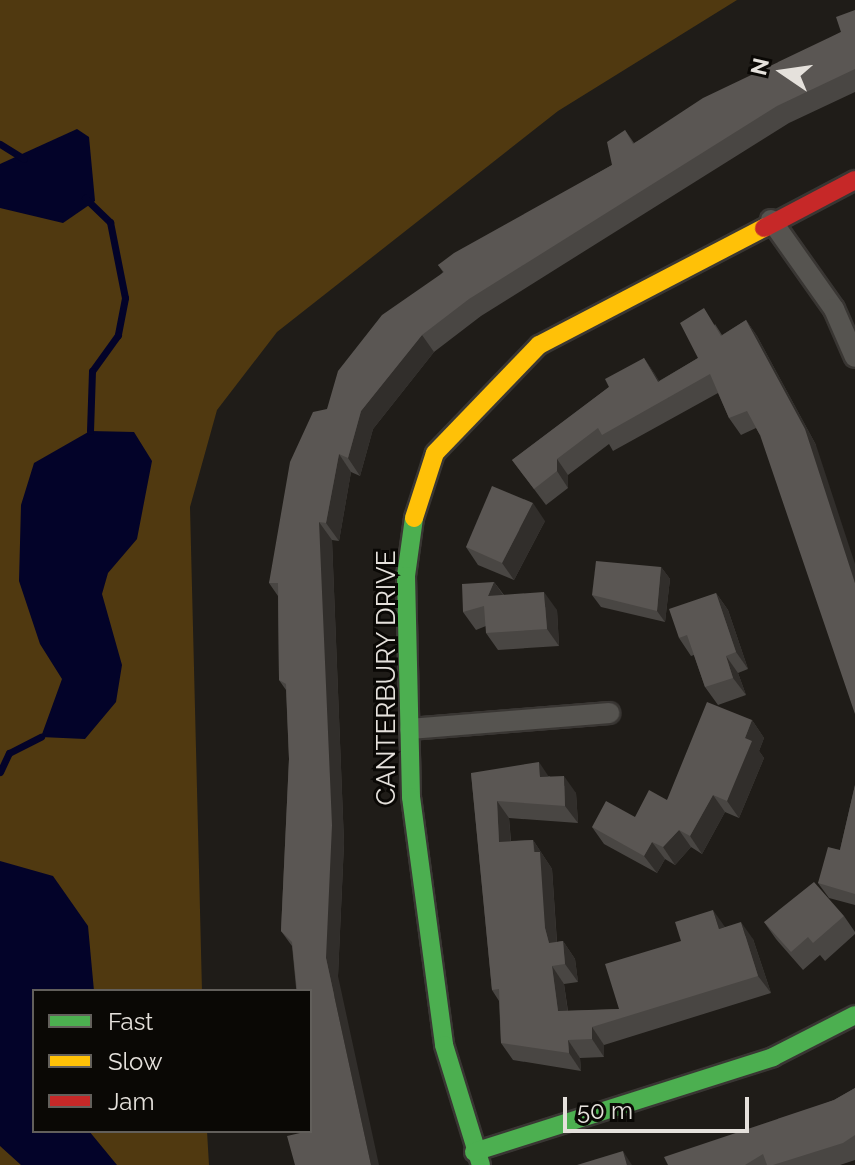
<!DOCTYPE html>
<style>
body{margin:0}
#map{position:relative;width:855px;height:1165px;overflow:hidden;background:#1f1c18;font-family:Raleway,sans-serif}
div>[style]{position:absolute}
.green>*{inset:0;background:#503910}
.water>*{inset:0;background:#030329}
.stream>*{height:7px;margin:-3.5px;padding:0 3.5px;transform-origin:3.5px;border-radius:3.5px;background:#030329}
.roads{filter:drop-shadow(2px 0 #393633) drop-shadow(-2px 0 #393633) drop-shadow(0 2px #393633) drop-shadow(0 -2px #393633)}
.street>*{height:20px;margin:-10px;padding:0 10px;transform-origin:10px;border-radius:10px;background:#565450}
.fast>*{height:18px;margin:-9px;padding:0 9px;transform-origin:9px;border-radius:9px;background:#4caf50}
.slow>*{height:18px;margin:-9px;padding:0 9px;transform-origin:9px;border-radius:9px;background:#ffc107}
.jam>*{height:18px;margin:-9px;padding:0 9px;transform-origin:9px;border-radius:9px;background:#c62828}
.wall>*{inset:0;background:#494643}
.shaded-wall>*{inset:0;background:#312e2b}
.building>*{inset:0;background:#5a5653}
span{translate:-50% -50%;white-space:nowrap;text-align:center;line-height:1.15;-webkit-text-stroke:6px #0a0805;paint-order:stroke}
.street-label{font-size:26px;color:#e5e1dc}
.legend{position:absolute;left:32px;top:989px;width:280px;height:144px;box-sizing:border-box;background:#0a0805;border:2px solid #625f5b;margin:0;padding:10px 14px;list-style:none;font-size:24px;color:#e5e1dc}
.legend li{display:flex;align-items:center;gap:16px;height:40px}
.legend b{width:40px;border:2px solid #625f5b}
.north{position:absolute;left:743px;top:32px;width:80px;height:80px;-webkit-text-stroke:6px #0a0805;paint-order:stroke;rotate:283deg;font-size:22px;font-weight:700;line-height:32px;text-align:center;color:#e5e1dc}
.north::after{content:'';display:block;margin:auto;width:28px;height:36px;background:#e5e1dc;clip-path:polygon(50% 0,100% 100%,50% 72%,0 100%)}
.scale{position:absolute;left:563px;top:1097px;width:186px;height:36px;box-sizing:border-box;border:4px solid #e5e1dc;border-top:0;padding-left:10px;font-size:24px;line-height:28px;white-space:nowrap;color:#e5e1dc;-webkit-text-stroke:6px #0a0805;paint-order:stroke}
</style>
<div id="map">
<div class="green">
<div style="clip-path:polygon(0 0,737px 0,558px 111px,277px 332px,217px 410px,190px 507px,202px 991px,34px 991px,34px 1131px,207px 1131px,209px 1165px,0 1165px)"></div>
</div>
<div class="water">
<div style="clip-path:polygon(77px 129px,89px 137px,95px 201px,63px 223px,0 208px,0 164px)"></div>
<div style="clip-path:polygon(90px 431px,134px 432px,152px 461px,137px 539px,108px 573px,102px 594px,122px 665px,116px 702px,85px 739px,41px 737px,62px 679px,40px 644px,19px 581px,21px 505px,34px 463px)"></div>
<div style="clip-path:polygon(0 861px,53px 876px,88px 926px,94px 991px,34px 991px,34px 1131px,89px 1131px,117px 1165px,21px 1165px,0 1146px)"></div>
</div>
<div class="stream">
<div style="left:0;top:144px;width:28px;rotate:32deg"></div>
<div style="left:85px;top:198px;width:35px;rotate:44deg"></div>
<div style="left:110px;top:222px;width:77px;rotate:78.8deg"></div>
<div style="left:125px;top:298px;width:38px;rotate:101deg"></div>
<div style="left:118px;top:335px;width:44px;rotate:125.8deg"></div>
<div style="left:92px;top:371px;width:60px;rotate:91.9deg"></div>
<div style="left:0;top:772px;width:21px;rotate:-65deg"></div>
<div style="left:9px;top:753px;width:36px;rotate:-27deg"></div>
</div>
<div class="roads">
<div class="street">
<div style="left:771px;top:220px;width:109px;rotate:54.7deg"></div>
<div style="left:834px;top:309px;width:52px;rotate:66.4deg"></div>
<div style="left:410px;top:729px;width:200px;rotate:-4.6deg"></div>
</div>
<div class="fast">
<div style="left:414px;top:518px;width:59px;rotate:97.9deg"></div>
<div style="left:406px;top:576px;width:221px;rotate:88.7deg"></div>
<div style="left:411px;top:797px;width:250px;rotate:82.4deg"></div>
<div style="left:444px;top:1045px;width:126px;rotate:72.9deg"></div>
<div style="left:474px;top:1152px;width:314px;rotate:-17.6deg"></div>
<div style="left:773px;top:1057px;width:92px;rotate:-27.1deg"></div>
</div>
<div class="slow">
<div style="left:414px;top:518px;width:68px;rotate:-72.1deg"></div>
<div style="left:435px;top:453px;width:150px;rotate:-46.1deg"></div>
<div style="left:539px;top:345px;width:254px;rotate:-27.5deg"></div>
</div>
<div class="jam">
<div style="left:764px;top:228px;width:103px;rotate:-27.8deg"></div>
</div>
</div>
<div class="wall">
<div style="clip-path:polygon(855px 10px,855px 92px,789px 123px,481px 316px,434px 352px,373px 429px,360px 476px,351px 472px,339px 541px,332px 540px,344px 843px,338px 976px,310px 1131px,292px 946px,281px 931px,289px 759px,286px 690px,279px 680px,278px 596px,269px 583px,327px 409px,443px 272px,438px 265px,612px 165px,625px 130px,634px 143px,841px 32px)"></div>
<div style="clip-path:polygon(746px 320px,757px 336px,816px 445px,760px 435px,756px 428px,741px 435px,729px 418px,718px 393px,613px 451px,609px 444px,568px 475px,568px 488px,546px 505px,512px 460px,609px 387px,644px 358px,659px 381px,698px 358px,715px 324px,722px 335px)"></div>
<div style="clip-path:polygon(545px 521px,514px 580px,478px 565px,466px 547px)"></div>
<div style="clip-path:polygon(661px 567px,670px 579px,665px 622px,601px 607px,592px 595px)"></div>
<div style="clip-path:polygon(494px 582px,504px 595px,557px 610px,559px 646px,498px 650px,486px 633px,486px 626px,476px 630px,463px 612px)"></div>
<div style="clip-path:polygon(716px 593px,728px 610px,748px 669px,738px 673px,746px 695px,718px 705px,705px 687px,694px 655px,691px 656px,679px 638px)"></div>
<div style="clip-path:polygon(752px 720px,764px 738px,759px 751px,764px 758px,739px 818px,725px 812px,702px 854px,691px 847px,675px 865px,665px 859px,657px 873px,604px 844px,592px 827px,635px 817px,667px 800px)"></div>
<div style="clip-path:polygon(471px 773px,549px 776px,576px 793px,578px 823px,509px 818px,511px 841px,533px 840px,552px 869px,557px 942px,563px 941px,575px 959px,578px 982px,564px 984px,568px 1011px,619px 1009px,725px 927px,753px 939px,771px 993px,604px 1045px,604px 1057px,580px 1058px,581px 1071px,513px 1060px,501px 1043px,499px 1001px,492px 990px)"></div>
<div style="clip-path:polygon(855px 785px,855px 905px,829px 898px,818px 883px,840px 850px)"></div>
<div style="clip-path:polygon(844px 916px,855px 932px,855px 934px,825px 961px,820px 955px,803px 970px,776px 939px,764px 922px)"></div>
<div style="clip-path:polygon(855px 1088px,855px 1160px,840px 1165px,668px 1165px,834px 1100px)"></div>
</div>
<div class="shaded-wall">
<div style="clip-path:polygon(746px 320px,757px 336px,816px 445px,855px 564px,855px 583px)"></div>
<div style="clip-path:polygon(422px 335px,434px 352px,373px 429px,360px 476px,348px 458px,361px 411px)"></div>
<div style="clip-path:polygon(644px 358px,655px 374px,669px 399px,658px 382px)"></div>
<div style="clip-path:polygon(339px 454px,351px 472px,339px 541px,326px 523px)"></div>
<div style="clip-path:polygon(557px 459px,568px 475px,568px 488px,557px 471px)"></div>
<div style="clip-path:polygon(533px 503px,545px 521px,514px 580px,502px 563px)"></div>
<div style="clip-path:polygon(319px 522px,332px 540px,344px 843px,338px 976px,379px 1165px,371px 1165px,326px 958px)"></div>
<div style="clip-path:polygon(661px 567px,670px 579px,665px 622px,657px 611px)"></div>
<div style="clip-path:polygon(494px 582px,506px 599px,488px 596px)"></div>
<div style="clip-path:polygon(544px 592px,557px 610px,559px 646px,547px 629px)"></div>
<div style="clip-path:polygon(716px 593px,728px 610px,748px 669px,736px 652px)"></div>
<div style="clip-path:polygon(726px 656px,738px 673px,746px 695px,733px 678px)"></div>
<div style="clip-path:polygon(752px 720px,764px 738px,759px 751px,764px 758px,739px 818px,727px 801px,745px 738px)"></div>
<div style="clip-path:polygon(539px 762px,551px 780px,540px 777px)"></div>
<div style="clip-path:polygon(564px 776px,576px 793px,578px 823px,565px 806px)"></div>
<div style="clip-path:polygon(713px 795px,725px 812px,702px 854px,690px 836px)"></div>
<div style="clip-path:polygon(497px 801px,509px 818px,512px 859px,499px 842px)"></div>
<div style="clip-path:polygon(679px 830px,691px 847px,675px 865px,663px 847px)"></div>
<div style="clip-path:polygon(533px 840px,552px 869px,557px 945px,549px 943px,545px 928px)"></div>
<div style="clip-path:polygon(652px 842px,665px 859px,657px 873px,644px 856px)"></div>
<div style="clip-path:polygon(713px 910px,725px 927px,719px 929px)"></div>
<div style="clip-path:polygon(741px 922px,753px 939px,771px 993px,758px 976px)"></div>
<div style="clip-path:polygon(563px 941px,575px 959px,578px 982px,565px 964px)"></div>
<div style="clip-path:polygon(552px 966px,564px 984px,570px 1028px,558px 1011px)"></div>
<div style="clip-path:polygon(592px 1027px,604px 1045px,604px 1057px,592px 1039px)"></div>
<div style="clip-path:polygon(568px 1040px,580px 1058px,581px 1071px,569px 1053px)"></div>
<div style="clip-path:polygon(623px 1151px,632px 1165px,627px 1165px)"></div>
</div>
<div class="building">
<div style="clip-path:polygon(855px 10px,855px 71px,855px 69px,777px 106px,469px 299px,422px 335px,361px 411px,348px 458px,339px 454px,326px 523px,319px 522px,332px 825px,326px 958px,371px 1165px,295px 1165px,287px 1136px,300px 1133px,300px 1131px,310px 1131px,310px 991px,297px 991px,292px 942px,281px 931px,289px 759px,286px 684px,279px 680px,278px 583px,269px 583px,290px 462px,313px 412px,327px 409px,338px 371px,382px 315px,444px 272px,438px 265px,454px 253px,612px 165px,607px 142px,625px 130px,633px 144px,703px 98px,841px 32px,836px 17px)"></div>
<div style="clip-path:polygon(704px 308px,721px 336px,746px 320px,805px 429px,855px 583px,855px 714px,760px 435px,747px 411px,729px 418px,710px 374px,602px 435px,598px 428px,557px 459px,557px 471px,534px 489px,512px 460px,609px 387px,605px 379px,644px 358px,658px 382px,698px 358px,680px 323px)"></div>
<div style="clip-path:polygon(492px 486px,533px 503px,502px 563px,466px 547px)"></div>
<div style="clip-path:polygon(596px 561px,661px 567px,657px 611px,592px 595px)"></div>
<div style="clip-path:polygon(494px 582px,488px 596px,544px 592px,547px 629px,486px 633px,484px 606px,463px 612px,462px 584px)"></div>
<div style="clip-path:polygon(716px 593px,736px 652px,726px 656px,733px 678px,705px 687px,687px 635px,679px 638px,669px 609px)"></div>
<div style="clip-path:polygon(707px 702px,752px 720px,745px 738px,752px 741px,727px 801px,713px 795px,690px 836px,679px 830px,663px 847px,652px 842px,644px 856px,592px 827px,606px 801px,635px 817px,649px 790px,667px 800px)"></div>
<div style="clip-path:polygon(539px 762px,540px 777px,564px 776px,565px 806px,497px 801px,499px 842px,533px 840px,534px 852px,540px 852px,545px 928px,549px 943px,563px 941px,565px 964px,552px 966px,558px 1011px,619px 1009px,605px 964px,681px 941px,675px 922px,713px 910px,719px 929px,741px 922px,758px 976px,592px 1027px,592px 1039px,568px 1040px,569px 1053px,501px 1043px,499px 989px,492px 990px,471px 773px)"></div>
<div style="clip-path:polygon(855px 785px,855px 894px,818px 883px,828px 847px,840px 850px)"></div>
<div style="clip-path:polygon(814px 882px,844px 916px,813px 943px,808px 937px,791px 952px,764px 922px)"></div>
<div style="clip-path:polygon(855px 1088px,855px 1135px,843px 1143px,773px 1165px,767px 1165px,763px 1154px,745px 1165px,668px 1165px,664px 1157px,834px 1100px)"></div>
<div style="clip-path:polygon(623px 1151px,627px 1165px,577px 1165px)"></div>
</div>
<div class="street-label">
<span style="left:387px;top:678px;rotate:-90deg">CANTERBURY DRIVE</span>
</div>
<ul class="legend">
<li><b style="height:10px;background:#4caf50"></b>Fast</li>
<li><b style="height:10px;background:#ffc107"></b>Slow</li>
<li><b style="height:10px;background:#c62828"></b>Jam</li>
</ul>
<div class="north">N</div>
<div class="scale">50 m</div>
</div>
